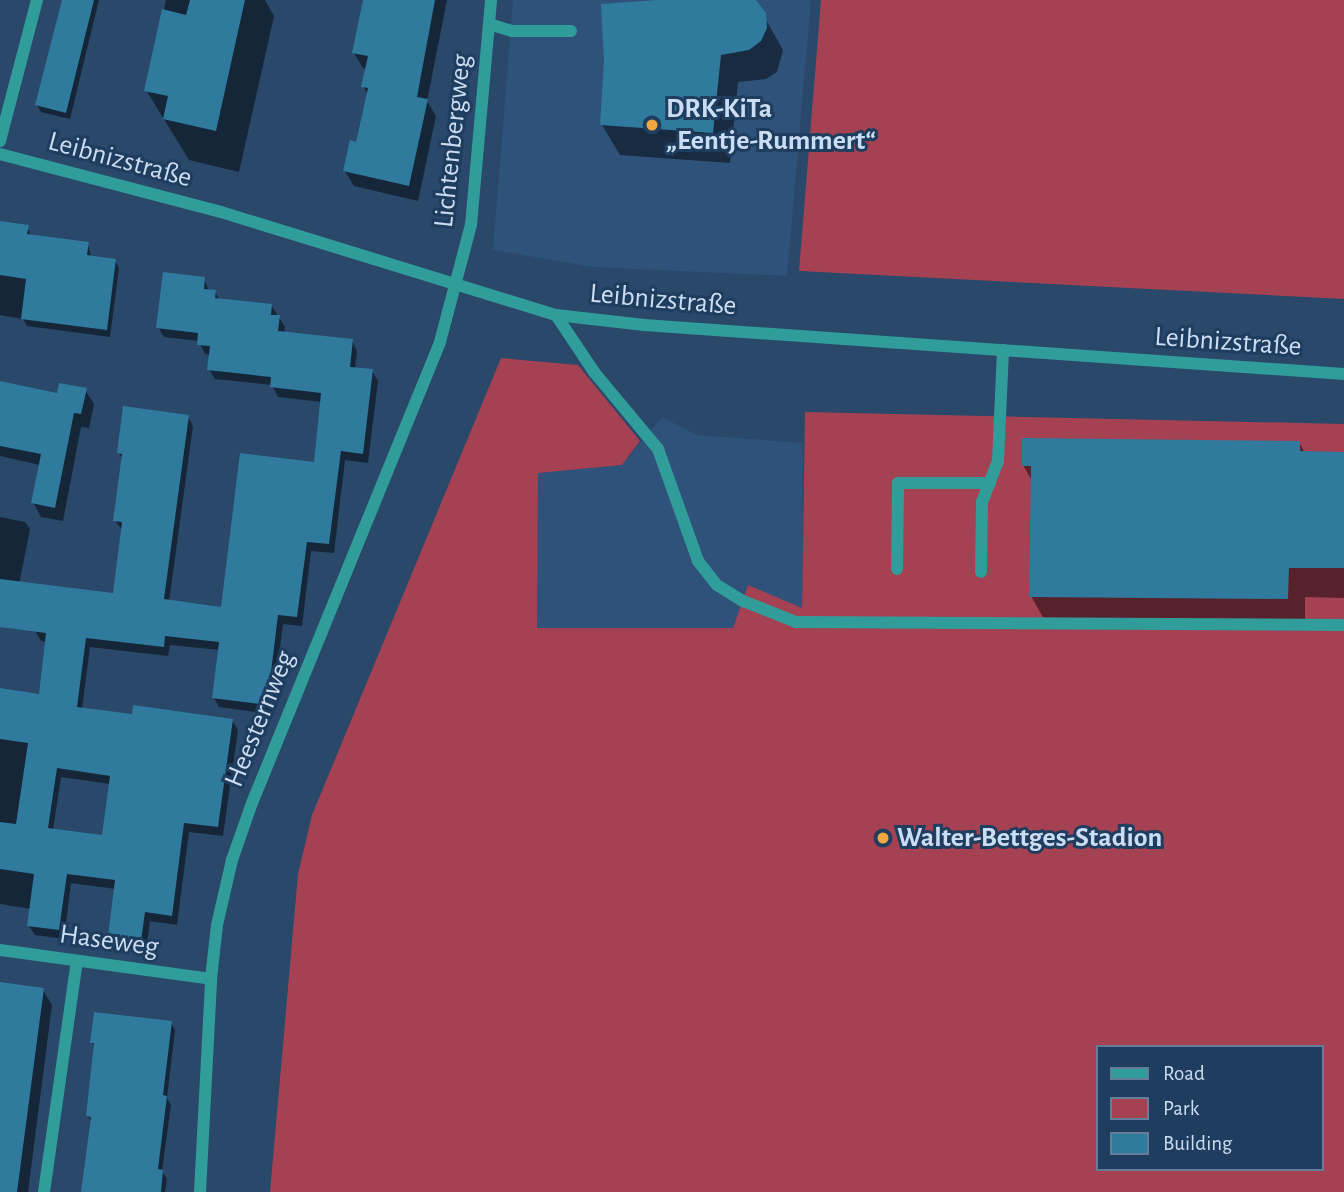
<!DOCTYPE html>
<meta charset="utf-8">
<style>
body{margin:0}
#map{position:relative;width:1344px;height:1192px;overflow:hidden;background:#29486a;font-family:"Alegreya Sans",sans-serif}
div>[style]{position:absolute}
.built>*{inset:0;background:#2e527a}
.green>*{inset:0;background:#a44152}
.shadow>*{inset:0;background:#0007}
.building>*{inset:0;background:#2f7a9d}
.minor>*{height:12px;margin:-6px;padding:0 6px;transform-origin:6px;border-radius:6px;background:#319d9a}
.dots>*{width:19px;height:19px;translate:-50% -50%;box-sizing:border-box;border:4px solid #1f3d5e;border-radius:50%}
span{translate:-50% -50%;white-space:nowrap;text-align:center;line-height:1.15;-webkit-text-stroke:6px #1f3d5e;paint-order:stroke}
.poi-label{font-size:28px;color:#cbddf2;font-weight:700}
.left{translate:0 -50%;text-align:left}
.street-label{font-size:28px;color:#cbddf2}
.legend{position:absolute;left:1096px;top:1045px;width:228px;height:126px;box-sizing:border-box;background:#1f3d5e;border:2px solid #647d99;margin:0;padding:9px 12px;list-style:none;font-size:21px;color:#cbddf2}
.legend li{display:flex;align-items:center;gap:14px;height:35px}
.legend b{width:35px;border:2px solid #647d99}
</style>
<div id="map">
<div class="built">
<div style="clip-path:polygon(513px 0,811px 0,787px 276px,593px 267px,493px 250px)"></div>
<div style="clip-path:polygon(662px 417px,697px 435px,803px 443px,802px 609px,748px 585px,733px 628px,536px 628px,538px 472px,622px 465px)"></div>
</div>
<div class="green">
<div style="clip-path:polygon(821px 0,1344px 0,1344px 299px,799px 271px)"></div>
<div style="clip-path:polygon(evenodd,501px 358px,578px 365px,640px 441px,622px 465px,538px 473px,537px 628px,733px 628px,748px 585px,802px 608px,805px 412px,1344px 424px,1344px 1192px,270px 1192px,298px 874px,312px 815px,501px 358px,1097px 1047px,1321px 1047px,1321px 1169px,1097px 1169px,1097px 1047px)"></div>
</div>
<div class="shadow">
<div style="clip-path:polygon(64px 0,99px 0,70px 119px,41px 112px,37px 105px)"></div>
<div style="clip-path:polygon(166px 0,265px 0,274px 16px,239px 172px,189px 160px,146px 90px)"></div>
<div style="clip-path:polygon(373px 0,447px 0,427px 101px,436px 116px,418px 201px,354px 186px,345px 171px,358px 144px,368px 95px,363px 86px,367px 69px,363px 68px,354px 53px)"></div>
<div style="clip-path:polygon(685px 0,756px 2px,783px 50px,777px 72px,766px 79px,738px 82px,730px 163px,620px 155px,602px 125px)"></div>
<div style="clip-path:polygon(0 223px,27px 226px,31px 237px,88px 243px,91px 258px,115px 261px,119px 268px,110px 337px,27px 326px,23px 319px,0 315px)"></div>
<div style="clip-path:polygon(evenodd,204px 279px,209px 291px,215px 292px,220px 300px,271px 305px,285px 327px,284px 333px,352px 341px,357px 351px,355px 369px,372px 371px,378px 381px,368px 463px,345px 460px,334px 553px,311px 551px,302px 626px,283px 624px,272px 714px,219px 707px,214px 698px,220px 650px,170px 645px,168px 656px,90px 647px,82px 709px,133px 716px,232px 720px,238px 730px,223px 836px,189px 832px,177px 925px,150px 921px,146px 950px,115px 946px,110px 936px,116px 889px,71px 883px,64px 939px,35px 935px,29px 926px,31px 909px,0 904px,0 689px,40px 696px,47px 642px,41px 641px,35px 631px,114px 595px,123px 531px,115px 521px,123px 460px,119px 453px,188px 417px,193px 426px,169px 602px,223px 609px,315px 464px,322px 402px,278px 397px,272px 385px,215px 379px,209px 369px,211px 355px,205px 354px,199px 341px,164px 337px,158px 327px,204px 279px,61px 777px,110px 784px,104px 837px,53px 830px,61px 777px)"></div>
<div style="clip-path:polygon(0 383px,58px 395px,85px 390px,94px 404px,89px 428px,81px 427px,63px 521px,41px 517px,33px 502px,40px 465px,0 456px)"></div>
<div style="clip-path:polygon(1299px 442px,1305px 453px,1344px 453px,1344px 598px,1305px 597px,1305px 629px,1048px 626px,1031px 596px,1032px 481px,1023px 465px)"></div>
<div style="clip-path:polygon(0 517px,25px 522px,30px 529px,15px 605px,0 602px)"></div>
<div style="clip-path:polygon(0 985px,43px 990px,52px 1005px,28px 1192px,0 1192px)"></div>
<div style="clip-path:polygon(171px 1023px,175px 1030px,167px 1098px,171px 1105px,162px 1171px,167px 1179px,165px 1192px,84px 1192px,92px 1123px,87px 1115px,95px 1049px,92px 1042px)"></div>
</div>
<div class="building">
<div style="clip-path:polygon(62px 0,94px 0,66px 113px,35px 105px)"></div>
<div style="clip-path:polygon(190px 0,245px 0,216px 131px,163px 119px,168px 96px,144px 91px,162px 9px,186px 15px)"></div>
<div style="clip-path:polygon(363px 0,435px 0,417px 97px,428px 99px,409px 186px,343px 171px,350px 140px,356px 142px,368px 88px,361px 87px,368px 56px,352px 53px)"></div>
<div style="clip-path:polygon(657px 0,756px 0,766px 13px,767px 28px,761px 41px,749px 50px,721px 55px,713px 133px,600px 125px,604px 62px,601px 4px)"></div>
<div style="clip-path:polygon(0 221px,29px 225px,27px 234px,89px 242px,87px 255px,116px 259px,107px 330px,21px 319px,26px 279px,0 275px)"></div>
<div style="clip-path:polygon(evenodd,163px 272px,205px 277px,204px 289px,216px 290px,215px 298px,272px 304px,271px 315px,280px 315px,278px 331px,353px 339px,350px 367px,373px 369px,363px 454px,341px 451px,329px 544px,307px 542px,297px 617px,278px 615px,267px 705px,212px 698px,219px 642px,165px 636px,164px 647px,86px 638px,77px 707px,132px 714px,133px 705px,233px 719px,218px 827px,184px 823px,172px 916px,145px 912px,141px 941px,108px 936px,115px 880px,67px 874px,59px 930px,27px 926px,34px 874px,0 869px,0 822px,16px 824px,28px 743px,0 739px,0 688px,39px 694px,46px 633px,0 627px,0 579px,113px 593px,122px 522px,113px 521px,122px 454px,117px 453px,123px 406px,189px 415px,164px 599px,221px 607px,240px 453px,314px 462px,321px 393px,270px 387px,271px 377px,207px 370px,210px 346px,197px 345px,198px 333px,156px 328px,163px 272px,57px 768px,110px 776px,102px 835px,48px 828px,57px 768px)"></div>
<div style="clip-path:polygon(0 381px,57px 393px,59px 383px,87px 388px,81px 414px,74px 413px,55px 508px,31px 503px,41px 454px,0 446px)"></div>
<div style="clip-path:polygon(1022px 438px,1300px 441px,1300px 451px,1344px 452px,1344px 568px,1289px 568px,1288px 599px,1029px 597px,1031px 466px,1022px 466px)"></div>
<div style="clip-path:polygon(0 982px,44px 988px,17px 1192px,0 1192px)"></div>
<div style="clip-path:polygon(94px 1012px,172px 1021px,163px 1095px,167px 1096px,158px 1169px,163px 1170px,161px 1192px,81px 1192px,91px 1117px,86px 1116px,94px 1043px,90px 1043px)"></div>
</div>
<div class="minor">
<div style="left:489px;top:24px;width:24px;rotate:17deg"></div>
<div style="left:512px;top:31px;width:59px"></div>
<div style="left:0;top:141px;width:146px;rotate:-75.3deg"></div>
<div style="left:0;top:154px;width:228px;rotate:14.7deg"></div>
<div style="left:221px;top:212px;width:350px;rotate:17.1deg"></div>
<div style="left:556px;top:315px;width:89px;rotate:6.5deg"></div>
<div style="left:644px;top:325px;width:702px;rotate:4deg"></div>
<div style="left:556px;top:315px;width:69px;rotate:56.3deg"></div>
<div style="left:594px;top:372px;width:100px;rotate:50.3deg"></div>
<div style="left:658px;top:449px;width:119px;rotate:70.3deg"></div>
<div style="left:698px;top:561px;width:31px;rotate:52deg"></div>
<div style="left:717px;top:585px;width:31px;rotate:32deg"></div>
<div style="left:743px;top:601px;width:57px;rotate:21.6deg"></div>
<div style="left:796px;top:622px;width:548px;rotate:0.31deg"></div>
<div style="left:897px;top:569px;width:86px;rotate:-89.3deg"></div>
<div style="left:898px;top:483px;width:92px"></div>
<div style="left:981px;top:572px;width:70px;rotate:-89.2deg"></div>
<div style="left:982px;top:502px;width:44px;rotate:-68.7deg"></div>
<div style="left:998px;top:461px;width:111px;rotate:-87.4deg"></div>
<div style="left:0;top:950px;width:213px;rotate:7.8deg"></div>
<div style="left:44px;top:1192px;width:233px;rotate:-81.9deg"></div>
<div style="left:200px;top:1192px;width:213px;rotate:-87deg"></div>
<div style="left:211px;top:979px;width:54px;rotate:-83.7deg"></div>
<div style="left:217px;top:925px;width:67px;rotate:-77deg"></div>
<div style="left:232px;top:860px;width:60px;rotate:-70.7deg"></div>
<div style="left:252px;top:803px;width:498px;rotate:-67.8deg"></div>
<div style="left:440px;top:342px;width:121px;rotate:-75.2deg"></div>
<div style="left:471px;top:225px;width:226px;rotate:-84.9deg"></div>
</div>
<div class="dots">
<div style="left:652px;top:125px;background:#efa73e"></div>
<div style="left:883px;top:838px;background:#efa73e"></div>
</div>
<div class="poi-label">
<span class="left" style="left:666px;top:125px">DRK-KiTa<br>„Eentje-Rummert“</span>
<span class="left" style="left:897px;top:838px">Walter-Bettges-Stadion</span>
</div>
<div class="street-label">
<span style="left:453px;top:141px;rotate:-84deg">Lichtenbergweg</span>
<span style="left:120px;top:160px;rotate:15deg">Leibnizstraße</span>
<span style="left:663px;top:300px;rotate:5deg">Leibnizstraße</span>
<span style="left:1228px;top:342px;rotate:4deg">Leibnizstraße</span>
<span style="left:260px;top:719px;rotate:-68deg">Heesternweg</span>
<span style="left:109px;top:941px;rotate:8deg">Haseweg</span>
</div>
<ul class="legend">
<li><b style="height:9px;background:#319d9a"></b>Road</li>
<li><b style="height:19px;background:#a44152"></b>Park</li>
<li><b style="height:19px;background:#2f7a9d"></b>Building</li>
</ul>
</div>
